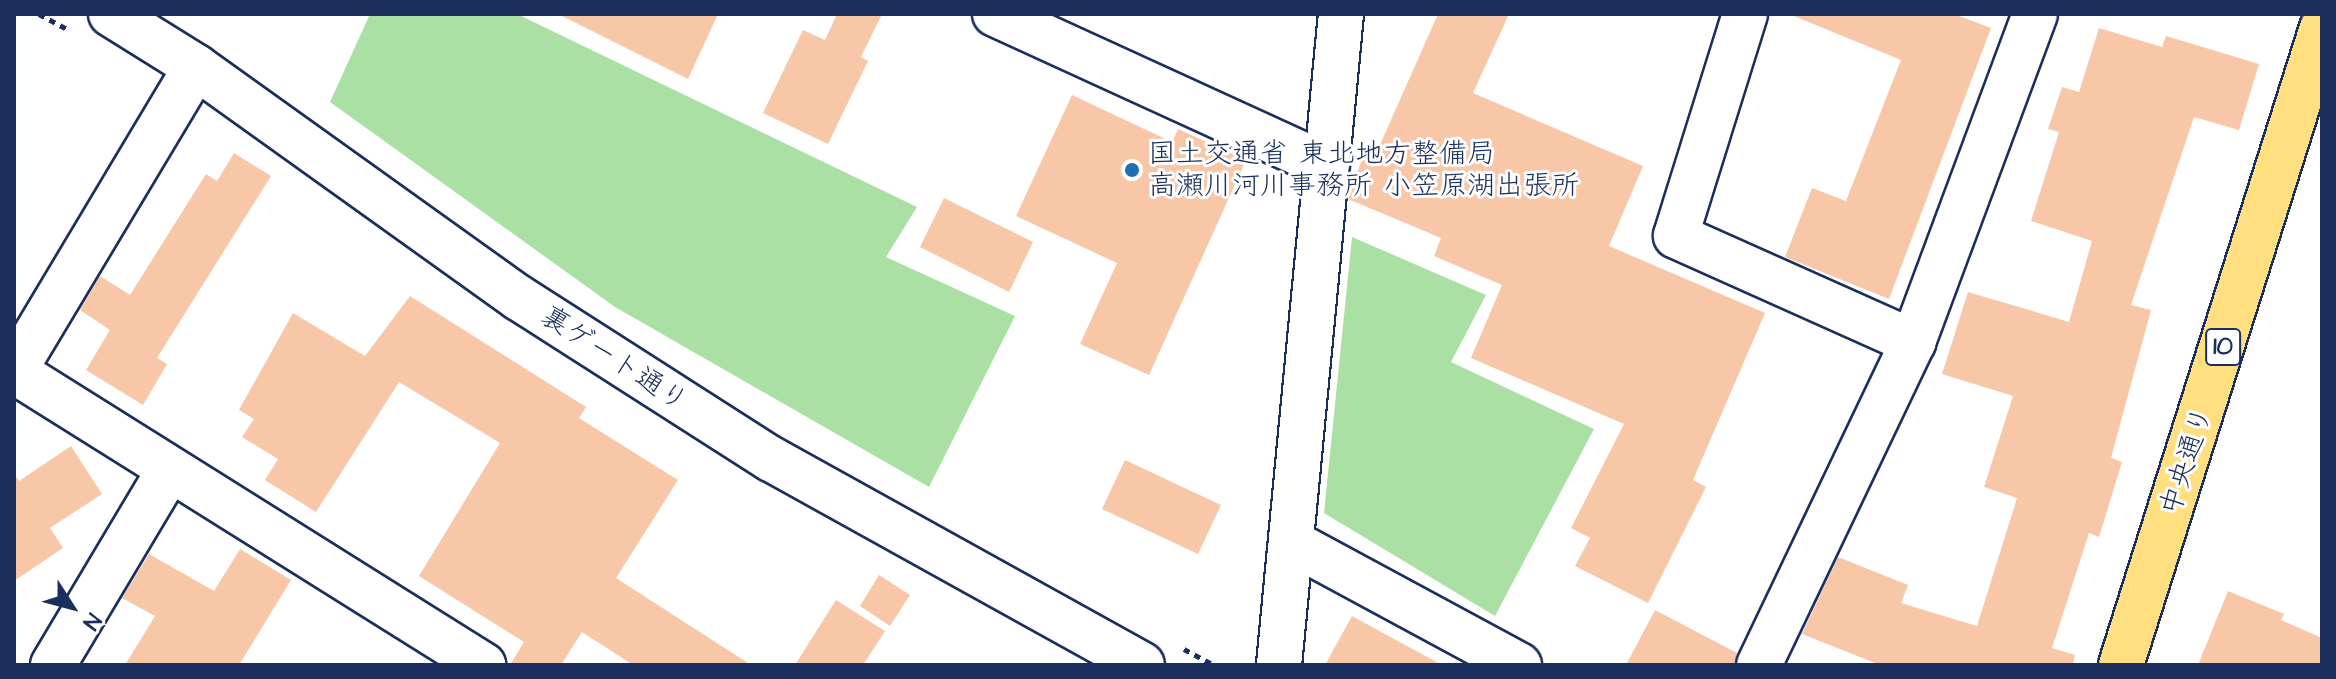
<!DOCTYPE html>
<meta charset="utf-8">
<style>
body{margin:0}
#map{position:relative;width:2336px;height:679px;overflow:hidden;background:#fff;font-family:"Architects Daughter","Klee One",sans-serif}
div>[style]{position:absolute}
.green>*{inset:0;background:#aae0a3}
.building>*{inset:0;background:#f8c7a8}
.path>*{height:5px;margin-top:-2.5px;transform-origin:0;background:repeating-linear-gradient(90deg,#1b2f5e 0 6px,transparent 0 12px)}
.roads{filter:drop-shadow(2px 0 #1b2f5e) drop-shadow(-2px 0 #1b2f5e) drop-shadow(0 2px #1b2f5e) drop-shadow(0 -2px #1b2f5e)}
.minor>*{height:44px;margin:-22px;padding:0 22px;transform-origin:22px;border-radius:22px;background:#fff}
.major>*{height:44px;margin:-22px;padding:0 22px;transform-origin:22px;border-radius:22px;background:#ffdf80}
.dots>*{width:22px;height:22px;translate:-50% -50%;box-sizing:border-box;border:4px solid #fff;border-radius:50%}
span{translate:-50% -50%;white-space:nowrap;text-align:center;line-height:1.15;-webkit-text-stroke:6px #fff;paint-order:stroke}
.shield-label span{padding:2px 6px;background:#fff;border:2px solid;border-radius:6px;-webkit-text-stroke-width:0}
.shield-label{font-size:26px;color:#1b2f5e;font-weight:700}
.poi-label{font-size:28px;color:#1b2f5e}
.left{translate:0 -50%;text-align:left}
.street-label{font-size:28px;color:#1b2f5e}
.frame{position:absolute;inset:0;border:16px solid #1b2f5e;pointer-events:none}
.north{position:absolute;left:32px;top:567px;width:80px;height:80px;-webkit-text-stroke:6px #fff;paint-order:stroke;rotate:126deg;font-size:22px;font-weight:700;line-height:32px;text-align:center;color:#1b2f5e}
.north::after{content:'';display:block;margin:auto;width:28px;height:36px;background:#1b2f5e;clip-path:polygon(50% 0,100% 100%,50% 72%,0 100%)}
</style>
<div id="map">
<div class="green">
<div style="clip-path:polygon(370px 14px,517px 14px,917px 207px,886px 257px,1015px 316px,929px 487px,615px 307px,330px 102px)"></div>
<div style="clip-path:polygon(1352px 237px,1486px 295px,1451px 362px,1594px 429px,1495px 616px,1324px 513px)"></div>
</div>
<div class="building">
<div style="clip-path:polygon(558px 14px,718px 14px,688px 79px)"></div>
<div style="clip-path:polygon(837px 14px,882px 14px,861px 57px,868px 61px,828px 144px,763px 113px,803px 30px,825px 40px)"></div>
<div style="clip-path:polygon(1438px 14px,1509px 14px,1473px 93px,1643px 166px,1609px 246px,1765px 313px,1693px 480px,1706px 487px,1648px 603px,1575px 566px,1590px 538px,1571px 528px,1624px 424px,1471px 358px,1502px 285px,1434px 256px,1441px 238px,1348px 199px,1368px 142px,1379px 147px)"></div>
<div style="clip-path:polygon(1789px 14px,1954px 14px,1991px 28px,1889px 299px,1785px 257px,1812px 188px,1846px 201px,1901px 60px)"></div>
<div style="clip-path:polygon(2099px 28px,2162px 47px,2166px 36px,2259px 64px,2239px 130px,2194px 117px,2131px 305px,2151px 310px,2111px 458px,2122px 462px,2099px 537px,2089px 533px,2052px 648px,2075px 655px,2073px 665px,1880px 665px,1802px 634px,1838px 557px,1908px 585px,1901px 603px,1977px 626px,2017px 498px,1984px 487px,2013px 396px,1942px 374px,1968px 292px,2069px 322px,2092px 241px,2031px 221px,2059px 132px,2048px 129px,2062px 87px,2079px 92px)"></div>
<div style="clip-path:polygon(1072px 95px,1172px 142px,1178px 129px,1246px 160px,1149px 375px,1080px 344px,1117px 263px,1016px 216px)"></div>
<div style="clip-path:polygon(234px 153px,271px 176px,157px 358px,167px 364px,143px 405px,86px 370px,110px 330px,80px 310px,100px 276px,130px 295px,206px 174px,217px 181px)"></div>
<div style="clip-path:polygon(944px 198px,1033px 242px,1009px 292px,920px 247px)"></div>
<div style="clip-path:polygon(410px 296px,586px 407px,579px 418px,678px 480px,616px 578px,751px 665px,633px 665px,582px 632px,561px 665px,510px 665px,524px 642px,419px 576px,500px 443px,399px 382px,316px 512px,265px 480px,278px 459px,242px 437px,254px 419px,239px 410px,293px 313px,365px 356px)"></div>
<div style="clip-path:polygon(71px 446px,102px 494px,50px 528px,63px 548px,14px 581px,14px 474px,19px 481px)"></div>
<div style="clip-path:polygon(1125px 460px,1221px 505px,1198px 554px,1102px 509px)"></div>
<div style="clip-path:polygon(240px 549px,291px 580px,239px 665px,125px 665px,155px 616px,122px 598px,149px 554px,214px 591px)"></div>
<div style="clip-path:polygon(879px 575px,910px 595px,890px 626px,860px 606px)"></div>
<div style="clip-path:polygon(2228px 591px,2284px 614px,2281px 620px,2322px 638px,2322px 665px,2198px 665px)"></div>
<div style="clip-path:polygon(836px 600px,885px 631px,863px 665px,795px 665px)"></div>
<div style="clip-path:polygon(1655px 610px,1737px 653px,1734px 665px,1626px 665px)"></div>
<div style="clip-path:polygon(1352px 616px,1442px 665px,1325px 665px)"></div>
</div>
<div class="path">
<div style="left:39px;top:14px;width:34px;rotate:28deg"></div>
<div style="left:1184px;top:649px;width:34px;rotate:28deg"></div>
</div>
<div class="roads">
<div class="minor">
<div style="left:111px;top:14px;width:100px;rotate:31.9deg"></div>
<div style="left:196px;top:67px;width:397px;rotate:35.6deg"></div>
<div style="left:519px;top:298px;width:299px;rotate:32.6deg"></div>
<div style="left:771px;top:459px;width:424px;rotate:29deg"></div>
<div style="left:995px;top:14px;width:365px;rotate:24.6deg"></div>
<div style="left:1745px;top:14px;width:232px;rotate:107.3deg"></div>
<div style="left:1676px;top:236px;width:260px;rotate:24.1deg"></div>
<div style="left:14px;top:371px;width:554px;rotate:32.08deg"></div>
<div style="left:14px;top:371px;width:354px;rotate:-59.1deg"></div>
<div style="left:1293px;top:543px;width:257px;rotate:28.4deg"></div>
<div style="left:53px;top:665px;width:225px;rotate:-59.2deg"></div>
<div style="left:1279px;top:665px;width:654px;rotate:-84.56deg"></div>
<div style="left:1759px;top:665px;width:358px;rotate:-64.5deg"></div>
<div style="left:1913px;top:342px;width:350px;rotate:-69.6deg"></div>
</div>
<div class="major">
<div style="left:2121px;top:665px;width:668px;rotate:-72.49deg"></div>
</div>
</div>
<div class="dots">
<div style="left:1132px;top:170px;background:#1f6fb2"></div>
</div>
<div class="shield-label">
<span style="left:2223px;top:347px">10</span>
</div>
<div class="poi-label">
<span class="left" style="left:1148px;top:170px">国土交通省 東北地方整備局<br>高瀬川河川事務所 小笠原湖出張所</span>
</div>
<div class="street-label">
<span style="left:614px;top:359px;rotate:33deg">裏ゲート通り</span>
<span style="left:2187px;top:461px;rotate:-72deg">中央通り</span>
</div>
<div class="frame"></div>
<div class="north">N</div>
</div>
